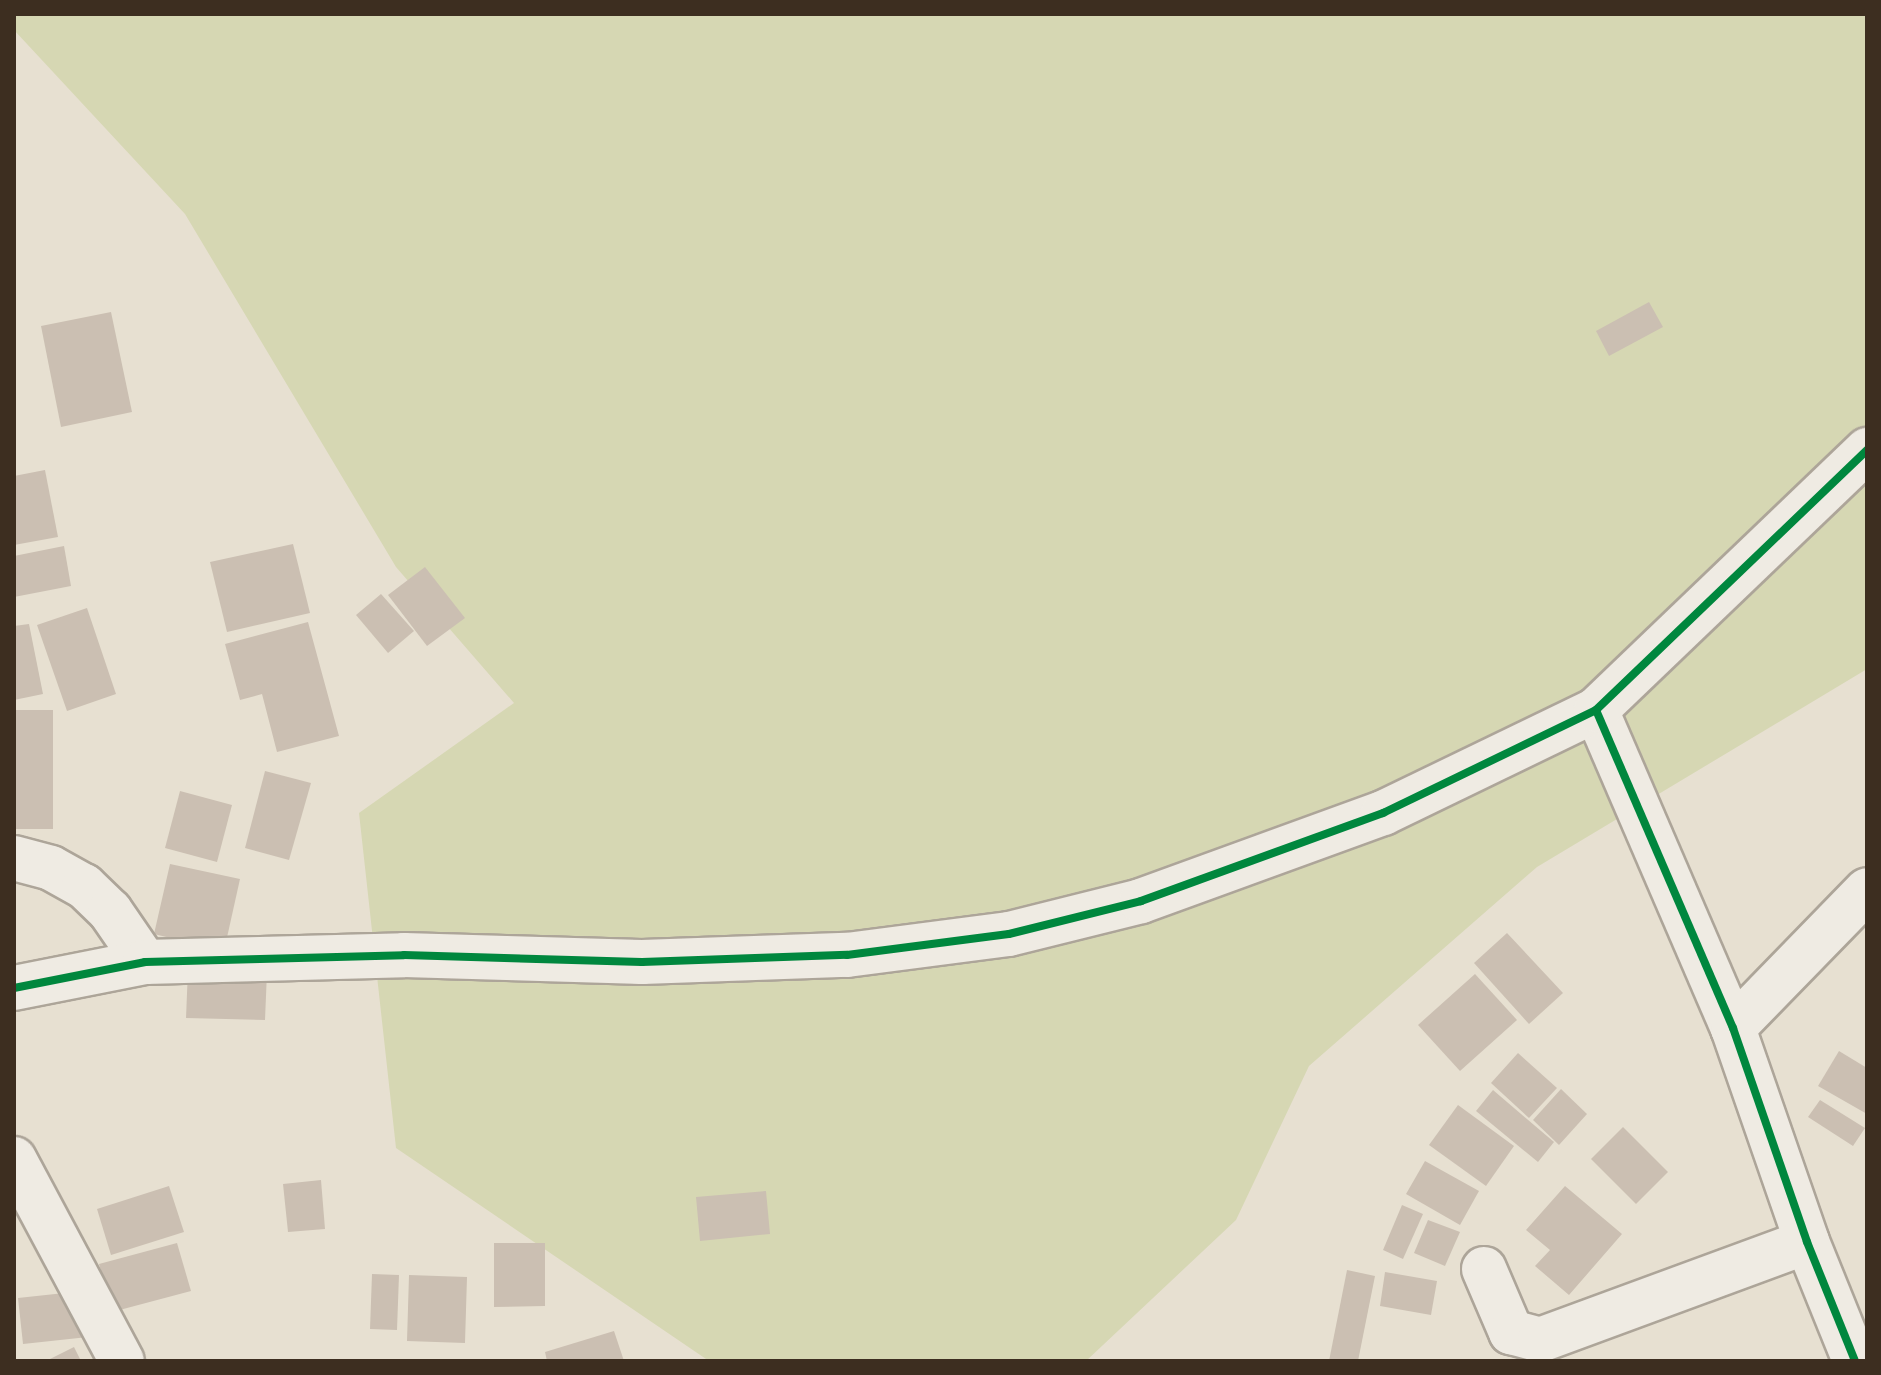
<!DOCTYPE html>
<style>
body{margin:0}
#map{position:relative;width:1881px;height:1375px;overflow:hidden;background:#e7e0d1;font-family:"Noto Serif",serif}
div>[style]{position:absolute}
.green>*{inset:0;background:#d6d7b3}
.building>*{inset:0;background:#cbbfb2}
.roads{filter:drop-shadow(2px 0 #ada599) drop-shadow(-2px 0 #ada599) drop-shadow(0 2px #ada599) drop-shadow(0 -2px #ada599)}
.minor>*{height:44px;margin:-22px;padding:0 22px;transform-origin:22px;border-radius:22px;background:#efebe3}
.cycleway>*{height:8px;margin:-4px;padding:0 4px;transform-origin:4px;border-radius:4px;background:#00873e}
span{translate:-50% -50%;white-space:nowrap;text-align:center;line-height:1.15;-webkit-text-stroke:6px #f7eed8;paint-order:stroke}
.frame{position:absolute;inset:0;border:16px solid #3d2e20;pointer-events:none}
</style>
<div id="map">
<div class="green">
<div style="clip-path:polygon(14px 14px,1867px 14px,1867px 669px,1537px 867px,1309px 1066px,1236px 1220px,1086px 1361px,709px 1361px,396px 1148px,359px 813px,514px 703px,396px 567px,185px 214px,14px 30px)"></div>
</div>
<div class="building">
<div style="clip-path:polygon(1649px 302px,1663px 327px,1609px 356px,1596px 331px)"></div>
<div style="clip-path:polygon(111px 312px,132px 412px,61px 427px,41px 326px)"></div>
<div style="clip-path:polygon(45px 470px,58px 537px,14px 545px,14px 476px)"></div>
<div style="clip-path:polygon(293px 544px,310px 613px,227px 632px,210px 562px)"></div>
<div style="clip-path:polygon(64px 546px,71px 586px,14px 597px,14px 556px)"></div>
<div style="clip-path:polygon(425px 567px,465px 618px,427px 646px,388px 595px)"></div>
<div style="clip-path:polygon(381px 594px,414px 631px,388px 653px,356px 615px)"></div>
<div style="clip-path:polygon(87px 608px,116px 694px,67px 711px,37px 625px)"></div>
<div style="clip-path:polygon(308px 622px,339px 736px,277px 752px,262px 694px,240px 700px,225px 644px)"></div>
<div style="clip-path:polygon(29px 624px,43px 694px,14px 700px,14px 626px)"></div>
<div style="clip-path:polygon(14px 710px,53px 710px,53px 829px,14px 829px)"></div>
<div style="clip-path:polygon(265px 771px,311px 783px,289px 860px,245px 848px)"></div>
<div style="clip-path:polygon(180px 791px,232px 805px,217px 862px,165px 848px)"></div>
<div style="clip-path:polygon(170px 864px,240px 879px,224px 951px,154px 934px)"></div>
<div style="clip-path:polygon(1507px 933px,1563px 993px,1529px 1024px,1474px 963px)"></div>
<div style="clip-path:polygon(188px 969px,267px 972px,265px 1020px,186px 1018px)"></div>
<div style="clip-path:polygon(1475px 974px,1517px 1020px,1460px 1071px,1418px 1025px)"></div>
<div style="clip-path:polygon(1839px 1051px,1867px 1068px,1867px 1114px,1818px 1086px)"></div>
<div style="clip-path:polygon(1518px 1053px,1557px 1088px,1529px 1118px,1491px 1083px)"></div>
<div style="clip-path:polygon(1561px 1089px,1587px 1114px,1559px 1145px,1533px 1120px)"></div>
<div style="clip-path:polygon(1493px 1090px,1554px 1142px,1538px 1162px,1476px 1111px)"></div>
<div style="clip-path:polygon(1820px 1100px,1865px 1128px,1853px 1146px,1808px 1117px)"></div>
<div style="clip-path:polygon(1458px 1105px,1514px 1146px,1486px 1186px,1429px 1145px)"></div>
<div style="clip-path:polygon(1623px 1127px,1668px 1172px,1636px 1204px,1591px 1159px)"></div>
<div style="clip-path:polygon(1425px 1161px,1479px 1191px,1460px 1225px,1406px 1194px)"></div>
<div style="clip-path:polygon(321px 1180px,325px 1229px,288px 1232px,283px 1184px)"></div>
<div style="clip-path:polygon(169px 1186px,184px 1232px,111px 1255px,97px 1209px)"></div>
<div style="clip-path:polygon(1565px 1186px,1622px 1234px,1569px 1295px,1535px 1266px,1550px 1250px,1526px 1230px)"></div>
<div style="clip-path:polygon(766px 1191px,770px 1234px,700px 1241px,696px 1197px)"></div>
<div style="clip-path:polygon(1402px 1205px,1423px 1214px,1403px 1259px,1383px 1250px)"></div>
<div style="clip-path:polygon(1428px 1220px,1460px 1232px,1445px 1266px,1414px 1253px)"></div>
<div style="clip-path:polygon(177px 1243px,191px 1291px,112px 1312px,99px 1264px)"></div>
<div style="clip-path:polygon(494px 1243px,545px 1243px,545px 1306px,494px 1307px)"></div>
<div style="clip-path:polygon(1347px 1270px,1375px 1276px,1358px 1361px,1329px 1361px)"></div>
<div style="clip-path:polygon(1385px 1272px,1437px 1281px,1431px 1315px,1380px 1306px)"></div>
<div style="clip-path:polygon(372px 1274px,399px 1275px,397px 1330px,370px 1329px)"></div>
<div style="clip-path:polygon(409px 1275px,467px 1277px,465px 1343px,407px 1341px)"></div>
<div style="clip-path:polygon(83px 1291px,88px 1337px,23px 1344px,18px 1298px)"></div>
<div style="clip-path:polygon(614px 1331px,624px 1361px,547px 1361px,545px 1352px)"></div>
<div style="clip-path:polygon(74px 1347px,81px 1361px,46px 1361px)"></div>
</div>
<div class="roads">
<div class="minor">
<div style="left:1596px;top:710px;width:346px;rotate:66.7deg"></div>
<div style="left:1733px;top:1028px;width:226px;rotate:70.9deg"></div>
<div style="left:1807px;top:1242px;width:128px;rotate:68deg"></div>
<div style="left:14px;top:858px;width:38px;rotate:15deg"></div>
<div style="left:51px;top:868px;width:38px;rotate:29deg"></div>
<div style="left:84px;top:886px;width:36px;rotate:44deg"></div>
<div style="left:110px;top:911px;width:62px;rotate:55.5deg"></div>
<div style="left:14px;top:988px;width:134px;rotate:-11.2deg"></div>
<div style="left:145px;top:962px;width:259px;rotate:-1.5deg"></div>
<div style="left:404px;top:955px;width:238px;rotate:1.7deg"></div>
<div style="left:642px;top:962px;width:205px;rotate:-2deg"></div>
<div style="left:847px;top:955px;width:163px;rotate:-7.4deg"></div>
<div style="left:1009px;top:934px;width:136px;rotate:-14deg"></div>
<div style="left:1141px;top:901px;width:258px;rotate:-20deg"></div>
<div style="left:1383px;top:813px;width:237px;rotate:-25.8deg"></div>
<div style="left:1596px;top:710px;width:376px;rotate:-43.8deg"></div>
<div style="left:1733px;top:1028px;width:192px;rotate:-45.8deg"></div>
<div style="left:14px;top:1159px;width:229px;rotate:61.9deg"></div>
<div style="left:1484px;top:1269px;width:69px;rotate:66.8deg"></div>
<div style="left:1511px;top:1332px;width:30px;rotate:15deg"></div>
<div style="left:1540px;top:1340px;width:284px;rotate:-20.2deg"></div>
</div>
</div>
<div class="cycleway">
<div style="left:1596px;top:710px;width:346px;rotate:66.7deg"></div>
<div style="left:1733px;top:1028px;width:226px;rotate:70.9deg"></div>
<div style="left:1807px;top:1242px;width:128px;rotate:68deg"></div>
<div style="left:14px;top:988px;width:134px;rotate:-11.2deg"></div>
<div style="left:145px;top:962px;width:259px;rotate:-1.5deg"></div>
<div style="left:404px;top:955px;width:238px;rotate:1.7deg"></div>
<div style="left:642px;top:962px;width:205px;rotate:-2deg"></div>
<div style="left:847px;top:955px;width:163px;rotate:-7.4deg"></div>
<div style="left:1009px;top:934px;width:136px;rotate:-14deg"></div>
<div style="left:1141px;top:901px;width:258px;rotate:-20deg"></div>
<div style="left:1383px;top:813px;width:237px;rotate:-25.8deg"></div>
<div style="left:1596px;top:710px;width:376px;rotate:-43.8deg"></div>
</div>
<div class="frame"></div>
</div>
